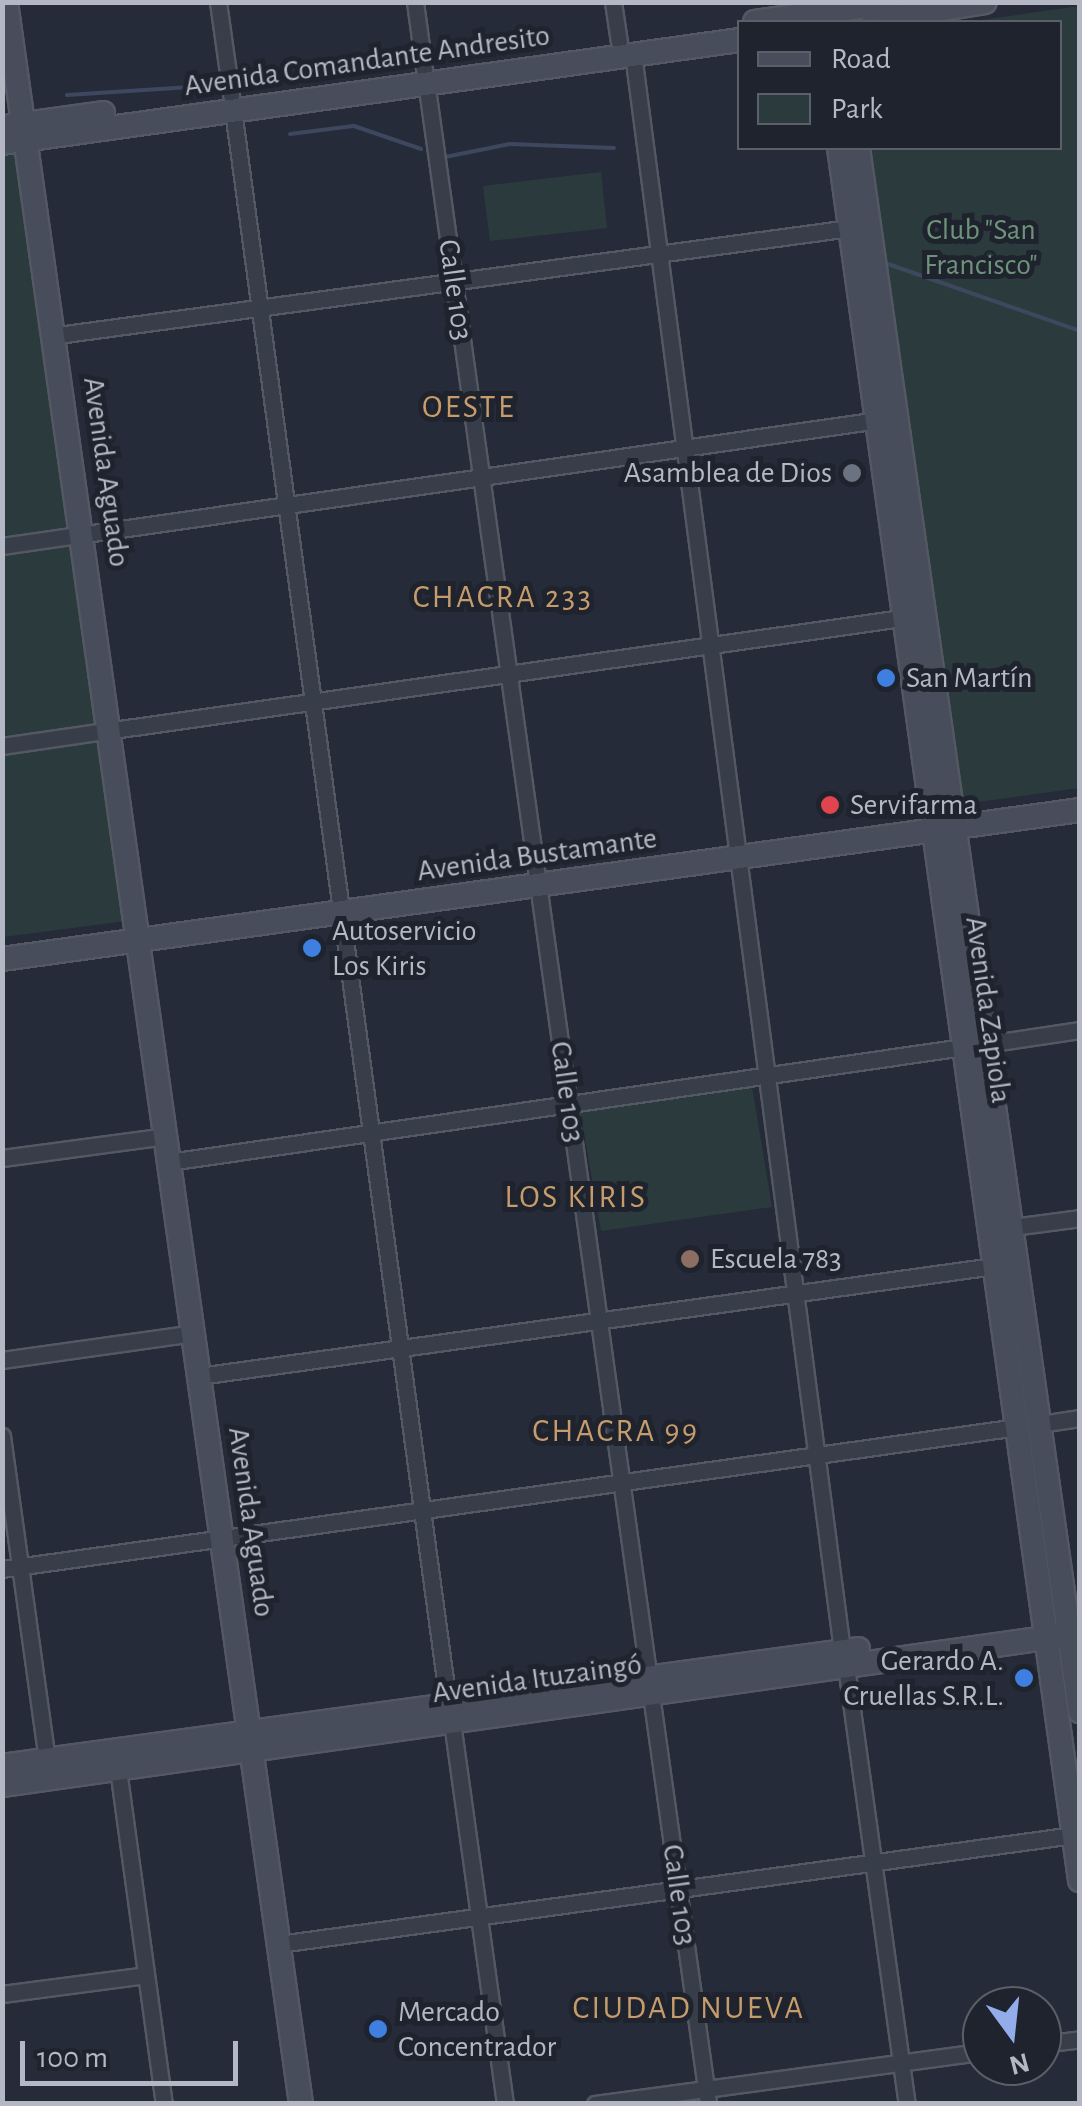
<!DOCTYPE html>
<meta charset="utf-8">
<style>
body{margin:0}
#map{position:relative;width:1082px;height:2106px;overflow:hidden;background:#252b38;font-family:"Alegreya Sans",sans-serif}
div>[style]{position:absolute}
.green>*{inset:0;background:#2b3b3d}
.stream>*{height:4px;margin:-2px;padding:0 2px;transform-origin:2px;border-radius:2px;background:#3d485f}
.roads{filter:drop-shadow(2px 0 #545863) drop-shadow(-2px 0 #545863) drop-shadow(0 2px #545863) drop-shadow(0 -2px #545863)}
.street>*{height:15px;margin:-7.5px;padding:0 7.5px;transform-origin:7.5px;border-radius:7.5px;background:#383e49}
.secondary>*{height:22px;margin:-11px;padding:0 11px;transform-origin:11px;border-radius:11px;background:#474d5b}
.dots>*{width:28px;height:28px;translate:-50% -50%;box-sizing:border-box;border:5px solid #1e232d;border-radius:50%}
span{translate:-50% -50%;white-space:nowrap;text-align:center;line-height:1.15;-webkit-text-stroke:10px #1e232d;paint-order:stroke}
.street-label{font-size:30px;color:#b4b8c4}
.park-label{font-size:30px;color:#6e927a}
.poi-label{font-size:30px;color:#b4b8c4}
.right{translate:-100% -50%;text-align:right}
.left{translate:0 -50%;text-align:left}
.neighbourhood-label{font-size:32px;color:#c69c6d;letter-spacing:2.5px}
.frame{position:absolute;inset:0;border:5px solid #b4b8c4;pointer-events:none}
.legend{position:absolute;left:737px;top:20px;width:325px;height:130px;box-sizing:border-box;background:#1e232d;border:2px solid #5a5f69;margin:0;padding:12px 18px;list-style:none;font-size:30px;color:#b4b8c4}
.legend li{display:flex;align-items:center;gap:20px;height:50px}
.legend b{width:50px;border:2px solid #5a5f69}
.north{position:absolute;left:962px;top:1986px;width:100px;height:100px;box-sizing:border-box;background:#1e232d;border:2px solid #5a5f69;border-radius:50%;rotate:165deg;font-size:28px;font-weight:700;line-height:40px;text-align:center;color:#b4b8c4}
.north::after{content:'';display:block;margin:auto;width:35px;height:45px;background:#93acea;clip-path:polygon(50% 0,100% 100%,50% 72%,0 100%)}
.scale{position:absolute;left:20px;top:2041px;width:218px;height:45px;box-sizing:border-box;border:5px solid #b4b8c4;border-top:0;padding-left:12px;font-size:30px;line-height:35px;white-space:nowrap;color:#b4b8c4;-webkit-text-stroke:8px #1e232d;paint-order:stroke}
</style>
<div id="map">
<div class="green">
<div style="clip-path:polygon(1079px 6px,1079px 788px,963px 804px,866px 148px,1060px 148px,1060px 22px,968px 22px)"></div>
<div style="clip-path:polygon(27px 146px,134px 920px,3px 937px,2px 149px)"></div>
<div style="clip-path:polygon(601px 172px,607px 228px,490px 241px,483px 186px)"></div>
<div style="clip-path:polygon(752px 1087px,772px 1207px,601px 1231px,580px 1110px)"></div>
</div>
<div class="stream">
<div style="left:67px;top:95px;width:124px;rotate:-3.7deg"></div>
<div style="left:290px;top:134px;width:64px;rotate:-7.1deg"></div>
<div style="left:354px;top:126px;width:71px;rotate:18.9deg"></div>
<div style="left:445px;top:157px;width:66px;rotate:-11.3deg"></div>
<div style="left:510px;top:144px;width:104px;rotate:2.2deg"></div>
<div style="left:885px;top:263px;width:207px;rotate:19.2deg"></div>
</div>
<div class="roads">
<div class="street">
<div style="left:218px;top:2px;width:94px;rotate:82deg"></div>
<div style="left:415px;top:2px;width:68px;rotate:82.3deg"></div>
<div style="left:613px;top:2px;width:40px;rotate:81.5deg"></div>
<div style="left:633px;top:54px;width:1611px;rotate:82.54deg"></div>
<div style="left:426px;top:81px;width:2043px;rotate:82.06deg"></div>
<div style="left:233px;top:110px;width:1607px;rotate:82.31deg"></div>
<div style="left:65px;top:334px;width:792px;rotate:-7.69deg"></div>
<div style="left:93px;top:533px;width:800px;rotate:-8.19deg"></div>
<div style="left:2px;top:546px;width:84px;rotate:-8.2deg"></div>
<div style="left:120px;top:729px;width:790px;rotate:-8.08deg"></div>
<div style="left:2px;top:746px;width:111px;rotate:-8.3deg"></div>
<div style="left:986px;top:1044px;width:95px;rotate:-8.5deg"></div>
<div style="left:2px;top:1158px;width:165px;rotate:-7.6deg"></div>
<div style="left:169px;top:1162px;width:802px;rotate:-8.24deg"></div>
<div style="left:1012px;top:1227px;width:69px;rotate:-7.5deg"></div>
<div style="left:2px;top:1360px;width:193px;rotate:-8deg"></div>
<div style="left:199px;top:1376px;width:803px;rotate:-7.88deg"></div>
<div style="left:1040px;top:1424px;width:40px;rotate:-8.5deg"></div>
<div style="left:2px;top:1436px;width:336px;rotate:82.1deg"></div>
<div style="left:2px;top:1569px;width:1025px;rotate:-7.96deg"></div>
<div style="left:846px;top:1666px;width:442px;rotate:82.1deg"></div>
<div style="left:452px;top:1722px;width:386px;rotate:82.1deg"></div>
<div style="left:118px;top:1769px;width:338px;rotate:82.2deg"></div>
<div style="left:279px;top:1944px;width:802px;rotate:-7.81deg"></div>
<div style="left:2px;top:1994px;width:145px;rotate:-7.5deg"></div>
<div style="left:1042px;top:2044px;width:38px;rotate:-7deg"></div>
<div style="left:595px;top:2104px;width:390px;rotate:-7.7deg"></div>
</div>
<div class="secondary">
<div style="left:6px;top:2px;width:2123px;rotate:82.01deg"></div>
<div style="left:874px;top:20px;width:112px;rotate:-9.2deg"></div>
<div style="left:755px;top:22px;width:140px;rotate:-8.2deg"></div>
<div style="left:11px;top:126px;width:93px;rotate:-8deg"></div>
<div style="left:2px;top:143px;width:745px;rotate:-7.95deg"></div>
<div style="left:839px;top:148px;width:1749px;rotate:82.08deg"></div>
<div style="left:858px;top:148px;width:1579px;rotate:81.92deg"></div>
<div style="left:2px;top:959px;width:1088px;rotate:-7.87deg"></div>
<div style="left:2px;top:1766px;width:864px;rotate:-7.78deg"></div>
<div style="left:2px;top:1785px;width:1067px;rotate:-8.02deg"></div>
</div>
</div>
<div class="dots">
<div style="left:852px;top:473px;background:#6b7280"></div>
<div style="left:886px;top:678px;background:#3f7fe0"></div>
<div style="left:830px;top:805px;background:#e0444e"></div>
<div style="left:312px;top:948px;background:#3f7fe0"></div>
<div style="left:690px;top:1259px;background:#8d6e63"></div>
<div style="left:1024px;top:1678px;background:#3f7fe0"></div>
<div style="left:378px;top:2029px;background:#3f7fe0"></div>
</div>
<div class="street-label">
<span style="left:367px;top:61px;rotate:-8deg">Avenida Comandante Andresito</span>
<span style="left:455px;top:290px;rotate:82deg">Calle 103</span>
<span style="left:106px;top:472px;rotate:82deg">Avenida Aguado</span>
<span style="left:537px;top:855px;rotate:-8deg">Avenida Bustamante</span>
<span style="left:988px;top:1010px;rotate:82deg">Avenida Zapiola</span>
<span style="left:567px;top:1092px;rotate:82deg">Calle 103</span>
<span style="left:251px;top:1522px;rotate:82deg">Avenida Aguado</span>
<span style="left:537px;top:1679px;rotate:-8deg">Avenida Ituzaingó</span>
<span style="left:679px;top:1895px;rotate:82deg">Calle 103</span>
</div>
<div class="park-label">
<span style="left:981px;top:247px">Club "San<br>Francisco"</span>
</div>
<div class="poi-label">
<span class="right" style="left:832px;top:473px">Asamblea de Dios</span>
<span class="left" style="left:906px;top:678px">San Martín</span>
<span class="left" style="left:850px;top:805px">Servifarma</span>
<span class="left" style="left:332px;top:948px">Autoservicio<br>Los Kiris</span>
<span class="left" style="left:710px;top:1259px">Escuela 783</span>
<span class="right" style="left:1004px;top:1678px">Gerardo A.<br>Cruellas S.R.L.</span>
<span class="left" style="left:398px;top:2029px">Mercado<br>Concentrador</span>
</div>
<div class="neighbourhood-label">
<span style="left:469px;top:407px">OESTE</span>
<span style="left:503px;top:597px">CHACRA 233</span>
<span style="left:576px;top:1197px">LOS KIRIS</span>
<span style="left:616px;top:1431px">CHACRA 99</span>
<span style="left:689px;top:2008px">CIUDAD NUEVA</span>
</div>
<div class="frame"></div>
<ul class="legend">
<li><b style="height:12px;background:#474d5b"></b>Road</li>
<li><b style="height:28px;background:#2b3b3d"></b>Park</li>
</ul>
<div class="north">N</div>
<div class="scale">100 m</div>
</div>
